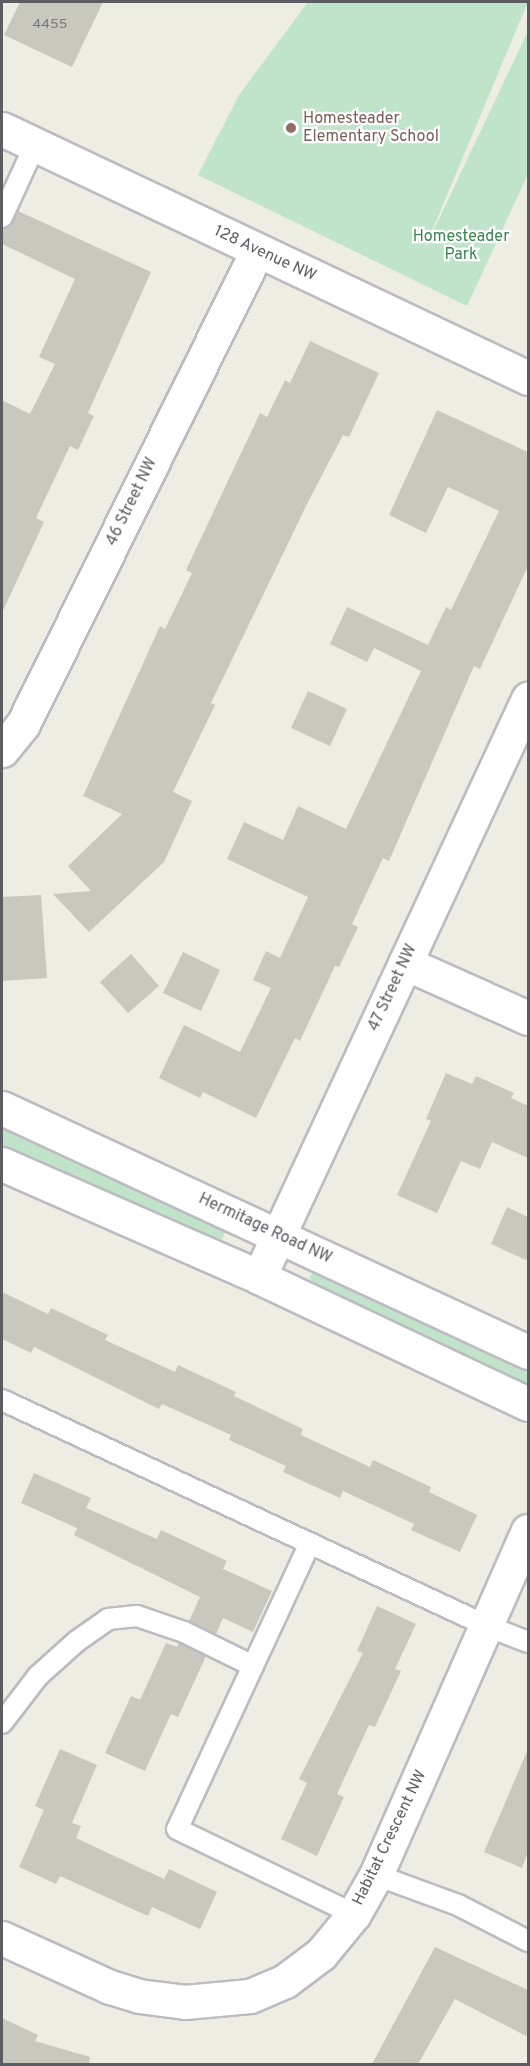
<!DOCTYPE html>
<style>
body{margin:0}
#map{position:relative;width:530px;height:2066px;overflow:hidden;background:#edede3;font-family:Overpass,sans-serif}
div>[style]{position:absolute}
.green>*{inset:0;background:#c0e4c9}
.building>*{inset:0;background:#c8c8bf}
.roads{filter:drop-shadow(2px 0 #bbbbc1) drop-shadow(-2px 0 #bbbbc1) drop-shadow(0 2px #bbbbc1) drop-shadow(0 -2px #bbbbc1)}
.service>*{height:20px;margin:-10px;padding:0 10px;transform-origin:10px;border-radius:10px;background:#fff}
.minor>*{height:33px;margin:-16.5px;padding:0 16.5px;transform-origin:16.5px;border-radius:16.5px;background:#fff}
.tertiary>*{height:33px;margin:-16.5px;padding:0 16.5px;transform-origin:16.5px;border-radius:16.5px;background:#fff}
.dots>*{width:16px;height:16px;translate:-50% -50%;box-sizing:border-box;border:3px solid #fff;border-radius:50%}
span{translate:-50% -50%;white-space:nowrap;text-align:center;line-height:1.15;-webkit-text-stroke:4.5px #fff;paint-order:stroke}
.number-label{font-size:14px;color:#76787a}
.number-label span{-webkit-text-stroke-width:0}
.education-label{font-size:16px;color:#785e54}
.left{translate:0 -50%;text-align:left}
.park-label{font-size:16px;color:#38854f}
.street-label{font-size:16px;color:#5b5d63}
.frame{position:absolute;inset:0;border:3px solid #5b5d63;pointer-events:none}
</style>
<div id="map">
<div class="green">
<div style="clip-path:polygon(308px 2px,528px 2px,421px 257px,528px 31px,528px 174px,467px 306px,198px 175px,239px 95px)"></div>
<div style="clip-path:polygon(2px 1126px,227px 1226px,222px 1240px,2px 1149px)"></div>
<div style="clip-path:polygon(316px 1268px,528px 1366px,528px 1389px,329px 1295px,309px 1278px)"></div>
</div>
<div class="building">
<div style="clip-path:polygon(20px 2px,103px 2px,72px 67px,4px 35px)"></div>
<div style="clip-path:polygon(18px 211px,151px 272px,88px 413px,94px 416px,78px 450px,70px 446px,36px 518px,44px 522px,2px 613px,2px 400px,30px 414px,55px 364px,39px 357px,75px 279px,2px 244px,2px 229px,9px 226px)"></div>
<div style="clip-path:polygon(310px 341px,379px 373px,349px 437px,343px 435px,308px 502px,211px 703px,215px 705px,173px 792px,192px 801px,164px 862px,89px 932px,53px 894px,91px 891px,68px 866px,122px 814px,83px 796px,160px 626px,165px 629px,192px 573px,186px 570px,260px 413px,267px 417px,285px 380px,290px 383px)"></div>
<div style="clip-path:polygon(437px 410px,528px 452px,528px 566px,480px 669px,474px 666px,389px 861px,383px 858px,352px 924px,358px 927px,339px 967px,335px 966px,300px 1041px,295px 1038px,256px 1118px,203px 1092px,200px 1098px,159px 1078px,184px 1025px,240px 1052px,271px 988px,253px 980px,266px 951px,280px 958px,308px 897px,227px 859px,244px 822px,283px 840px,298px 806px,346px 829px,421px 671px,374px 648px,367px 662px,330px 644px,347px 607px,428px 645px,446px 607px,451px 610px,499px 511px,448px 487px,426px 533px,389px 515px)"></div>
<div style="clip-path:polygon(308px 691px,347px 709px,330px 746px,291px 728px)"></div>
<div style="clip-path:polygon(41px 895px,47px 978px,2px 981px,2px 897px)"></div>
<div style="clip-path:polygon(183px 952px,220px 970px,201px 1011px,163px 993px)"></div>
<div style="clip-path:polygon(131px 954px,159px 986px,128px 1013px,100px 982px)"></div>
<div style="clip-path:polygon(446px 1073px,472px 1084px,476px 1076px,514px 1093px,511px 1098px,528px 1106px,528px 1158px,492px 1142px,480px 1169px,461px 1161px,437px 1213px,397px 1195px,431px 1121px,426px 1119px)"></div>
<div style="clip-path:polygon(507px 1207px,528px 1217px,528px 1261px,491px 1244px)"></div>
<div style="clip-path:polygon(2px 1292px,48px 1314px,51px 1308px,108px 1335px,105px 1340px,175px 1372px,178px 1365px,236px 1392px,234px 1396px,303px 1429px,301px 1435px,370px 1467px,373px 1460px,431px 1487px,429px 1492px,477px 1515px,460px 1552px,411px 1530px,414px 1524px,343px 1491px,340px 1498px,283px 1472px,286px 1466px,229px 1440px,231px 1435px,162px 1404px,159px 1409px,34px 1347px,31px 1353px,2px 1339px)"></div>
<div style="clip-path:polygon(34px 1473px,91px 1498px,86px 1508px,157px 1539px,161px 1530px,227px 1561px,223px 1569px,272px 1591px,253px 1632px,223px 1618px,216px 1634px,189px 1621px,200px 1597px,74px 1535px,77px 1528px,21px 1503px)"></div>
<div style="clip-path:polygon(377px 1606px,416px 1624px,395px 1669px,401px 1671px,375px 1727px,369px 1725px,337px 1794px,344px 1797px,317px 1856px,281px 1839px,307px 1783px,299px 1779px,363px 1653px,357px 1651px)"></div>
<div style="clip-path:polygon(166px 1643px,177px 1647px,179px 1643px,206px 1656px,178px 1717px,171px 1714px,145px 1771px,105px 1753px,131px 1696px,140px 1700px)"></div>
<div style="clip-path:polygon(60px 1749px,97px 1765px,72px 1823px,81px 1826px,76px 1838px,164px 1879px,169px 1869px,217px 1892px,200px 1929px,152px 1907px,148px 1916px,60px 1876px,56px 1884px,19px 1867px,44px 1810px,35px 1806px)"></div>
<div style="clip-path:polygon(528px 1749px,528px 1852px,522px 1868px,484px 1852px)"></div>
<div style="clip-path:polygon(435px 1947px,528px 1990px,528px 2037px,455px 1999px,418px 2064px,372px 2064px)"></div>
<div style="clip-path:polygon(2px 2018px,38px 2035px,35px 2041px,90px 2057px,89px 2064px,2px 2064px)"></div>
</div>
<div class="roads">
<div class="service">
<div style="left:2px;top:217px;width:79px;rotate:-65.4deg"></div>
<div style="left:2px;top:1400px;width:535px;rotate:24.98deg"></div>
<div style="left:487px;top:1626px;width:44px;rotate:21.3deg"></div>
<div style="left:310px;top:1543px;width:315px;rotate:114.9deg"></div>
<div style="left:177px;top:1829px;width:196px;rotate:25.7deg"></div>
<div style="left:2px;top:1723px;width:59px;rotate:-52.5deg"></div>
<div style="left:38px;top:1676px;width:52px;rotate:-41.9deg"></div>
<div style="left:77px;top:1641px;width:38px;rotate:-35deg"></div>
<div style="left:108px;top:1619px;width:29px;rotate:-6deg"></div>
<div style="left:137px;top:1616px;width:50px;rotate:18.8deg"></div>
<div style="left:184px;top:1632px;width:77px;rotate:26.2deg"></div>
<div style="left:376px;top:1875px;width:87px;rotate:20.1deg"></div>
<div style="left:458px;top:1905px;width:79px;rotate:27.2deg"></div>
</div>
<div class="minor">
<div style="left:2px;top:129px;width:582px;rotate:25.33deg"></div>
<div style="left:2px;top:750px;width:33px;rotate:-51deg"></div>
<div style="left:23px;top:724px;width:528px;rotate:-63.68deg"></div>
<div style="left:405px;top:963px;width:135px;rotate:24.1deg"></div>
<div style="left:259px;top:1277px;width:638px;rotate:-65.04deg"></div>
<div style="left:2px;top:1938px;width:119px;rotate:24.4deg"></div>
<div style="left:110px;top:1987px;width:30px;rotate:17deg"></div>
<div style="left:139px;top:1996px;width:46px;rotate:7.4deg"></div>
<div style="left:185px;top:2002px;width:65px;rotate:-5.3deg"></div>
<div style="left:250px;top:1996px;width:38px;rotate:-23deg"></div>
<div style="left:285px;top:1981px;width:45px;rotate:-36.9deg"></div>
<div style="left:321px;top:1954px;width:52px;rotate:-50.5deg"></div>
<div style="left:354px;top:1914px;width:45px;rotate:-60.6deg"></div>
<div style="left:376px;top:1875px;width:376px;rotate:-66.2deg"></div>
</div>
<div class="tertiary">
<div style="left:2px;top:1108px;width:580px;rotate:24.89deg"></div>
<div style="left:2px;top:1164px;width:281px;rotate:23.7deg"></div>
<div style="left:259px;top:1277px;width:297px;rotate:25.3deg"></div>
</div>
</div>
<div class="dots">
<div style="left:291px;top:128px;background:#8d6e63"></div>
</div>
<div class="number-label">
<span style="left:50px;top:25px">4455</span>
</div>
<div class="education-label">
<span class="left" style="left:303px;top:128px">Homesteader<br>Elementary School</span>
</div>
<div class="park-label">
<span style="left:461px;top:246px">Homesteader<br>Park</span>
</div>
<div class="street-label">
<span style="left:265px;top:254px;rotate:25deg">128 Avenue NW</span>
<span style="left:132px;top:502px;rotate:-64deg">46 Street NW</span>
<span style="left:393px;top:988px;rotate:-65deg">47 Street NW</span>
<span style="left:265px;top:1229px;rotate:25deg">Hermitage Road NW</span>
<span style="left:390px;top:1838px;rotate:-64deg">Habitat Crescent NW</span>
</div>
<div class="frame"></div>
</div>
